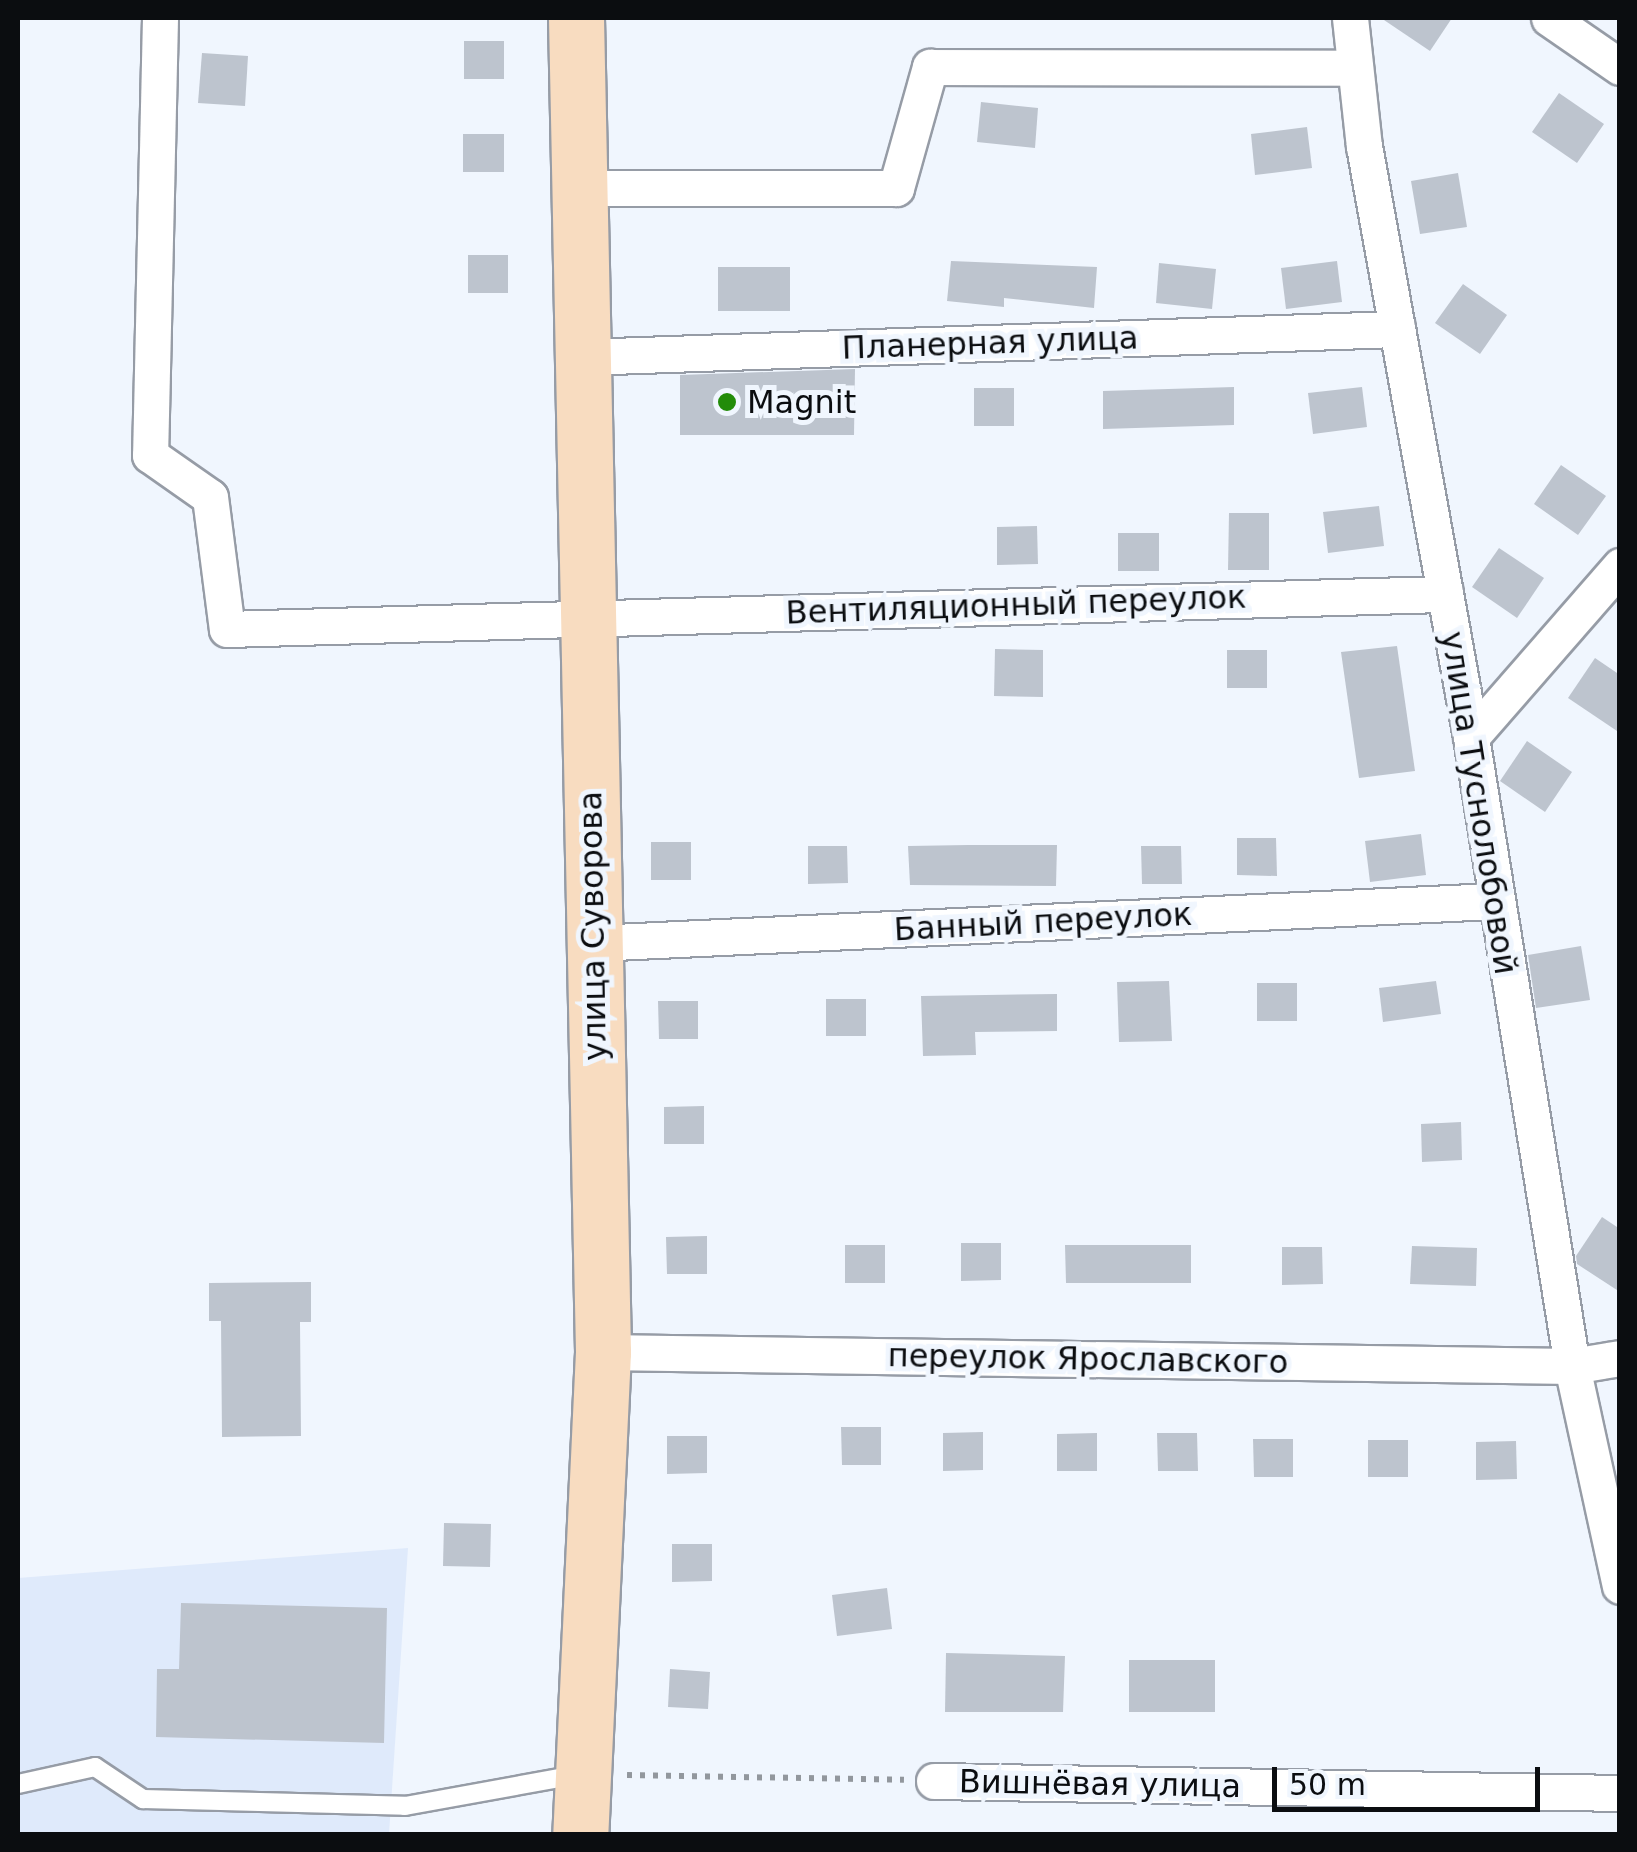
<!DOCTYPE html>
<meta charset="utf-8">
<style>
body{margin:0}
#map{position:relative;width:1637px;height:1852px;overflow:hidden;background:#f0f6fe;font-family:"DejaVu Sans",sans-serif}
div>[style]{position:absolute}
.built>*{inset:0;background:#dfeafb}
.building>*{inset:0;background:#bdc4ce}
.path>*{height:6px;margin-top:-3px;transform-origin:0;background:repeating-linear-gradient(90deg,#92979d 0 5px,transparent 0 13px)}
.roads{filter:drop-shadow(2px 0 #969ca6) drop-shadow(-2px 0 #969ca6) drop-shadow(0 2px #969ca6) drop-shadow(0 -2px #969ca6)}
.service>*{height:18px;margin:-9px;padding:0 9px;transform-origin:9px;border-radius:9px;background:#fff}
.minor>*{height:35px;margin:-17.5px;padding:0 17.5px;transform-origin:17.5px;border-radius:17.5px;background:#fff}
.primary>*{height:55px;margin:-27.5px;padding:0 27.5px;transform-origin:27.5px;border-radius:27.5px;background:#f8dcc0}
.dots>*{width:28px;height:28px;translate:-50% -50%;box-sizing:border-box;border:5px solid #f0f6fe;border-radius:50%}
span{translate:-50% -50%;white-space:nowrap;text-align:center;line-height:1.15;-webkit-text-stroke:10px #f0f6fe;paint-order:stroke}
.street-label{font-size:32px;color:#0b0d10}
.poi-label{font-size:32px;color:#0b0d10}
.left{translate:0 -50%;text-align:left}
.frame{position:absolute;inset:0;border:20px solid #0b0d10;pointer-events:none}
.scale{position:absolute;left:1272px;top:1767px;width:268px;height:45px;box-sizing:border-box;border:5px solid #0b0d10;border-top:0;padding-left:12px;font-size:30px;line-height:35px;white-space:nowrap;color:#0b0d10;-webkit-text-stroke:8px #f0f6fe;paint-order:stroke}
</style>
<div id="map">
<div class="built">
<div style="clip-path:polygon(408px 1548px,389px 1834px,18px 1834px,18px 1578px)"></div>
</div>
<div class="building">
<div style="clip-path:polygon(1381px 18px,1452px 18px,1430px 51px)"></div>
<div style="clip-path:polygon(464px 41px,504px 41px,504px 79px,464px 79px)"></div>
<div style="clip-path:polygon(202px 53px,248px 56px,245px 106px,198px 103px)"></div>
<div style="clip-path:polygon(1559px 93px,1604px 124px,1577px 163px,1532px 132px)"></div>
<div style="clip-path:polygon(981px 102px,1038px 108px,1035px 148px,977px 142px)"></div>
<div style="clip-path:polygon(1307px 127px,1312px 168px,1255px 175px,1251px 134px)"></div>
<div style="clip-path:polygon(463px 134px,504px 134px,504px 172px,463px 172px)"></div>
<div style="clip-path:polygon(1458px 173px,1467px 227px,1420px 234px,1411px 181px)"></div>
<div style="clip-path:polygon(468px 255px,508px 255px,508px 293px,468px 293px)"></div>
<div style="clip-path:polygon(951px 261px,1097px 267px,1094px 308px,1004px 298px,1004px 307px,947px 301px)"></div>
<div style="clip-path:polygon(1337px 261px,1342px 302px,1286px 309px,1281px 268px)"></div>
<div style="clip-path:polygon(1159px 263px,1216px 269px,1212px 309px,1156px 303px)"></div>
<div style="clip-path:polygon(718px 267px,790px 267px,790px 311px,718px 311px)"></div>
<div style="clip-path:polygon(1463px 284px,1507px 315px,1480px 354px,1435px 323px)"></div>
<div style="clip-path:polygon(855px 369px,854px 435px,680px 435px,680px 375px)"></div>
<div style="clip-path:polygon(1234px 387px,1234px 425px,1103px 429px,1103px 391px)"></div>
<div style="clip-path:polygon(1362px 387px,1367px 427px,1313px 434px,1308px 393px)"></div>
<div style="clip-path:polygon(974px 388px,1014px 388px,1014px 426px,974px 426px)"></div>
<div style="clip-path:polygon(1561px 465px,1606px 496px,1578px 535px,1534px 504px)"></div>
<div style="clip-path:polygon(1379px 506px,1384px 546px,1328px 553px,1323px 512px)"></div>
<div style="clip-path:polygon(1229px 513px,1269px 513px,1269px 570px,1228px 570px)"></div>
<div style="clip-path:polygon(1037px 526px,1038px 564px,997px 565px,997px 527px)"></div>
<div style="clip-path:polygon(1118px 533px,1159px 533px,1159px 571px,1118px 571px)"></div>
<div style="clip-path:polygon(1499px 548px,1544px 578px,1517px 618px,1472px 587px)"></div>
<div style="clip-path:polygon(1397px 646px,1415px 771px,1359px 778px,1341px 652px)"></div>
<div style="clip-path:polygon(995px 649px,1043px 650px,1043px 697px,994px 696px)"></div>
<div style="clip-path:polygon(1227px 650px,1267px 650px,1267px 688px,1227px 688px)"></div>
<div style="clip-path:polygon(1595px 658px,1620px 675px,1620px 733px,1568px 698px)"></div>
<div style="clip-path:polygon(1527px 741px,1572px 772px,1545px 812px,1500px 781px)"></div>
<div style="clip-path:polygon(1421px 834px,1426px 875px,1370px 882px,1365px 841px)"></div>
<div style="clip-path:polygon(1237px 838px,1276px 838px,1277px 876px,1237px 875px)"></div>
<div style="clip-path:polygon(651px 842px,691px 842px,691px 880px,651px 880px)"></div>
<div style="clip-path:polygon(968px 845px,1057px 845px,1056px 886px,910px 885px,908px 846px)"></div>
<div style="clip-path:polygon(808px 846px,847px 846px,848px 883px,808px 884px)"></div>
<div style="clip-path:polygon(1141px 846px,1181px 846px,1182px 884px,1142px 884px)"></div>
<div style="clip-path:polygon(1581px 946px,1590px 1000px,1536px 1008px,1528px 955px)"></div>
<div style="clip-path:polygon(1169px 981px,1172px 1041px,1119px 1042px,1117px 982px)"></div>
<div style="clip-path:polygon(1436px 981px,1441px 1014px,1383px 1022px,1379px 988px)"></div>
<div style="clip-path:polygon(1257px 983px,1297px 983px,1297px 1021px,1257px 1021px)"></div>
<div style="clip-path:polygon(1057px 994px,1057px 1031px,975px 1032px,976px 1055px,923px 1056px,921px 996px)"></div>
<div style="clip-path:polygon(826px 999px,866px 999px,866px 1036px,826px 1036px)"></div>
<div style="clip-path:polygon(658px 1001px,698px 1001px,698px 1039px,659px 1039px)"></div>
<div style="clip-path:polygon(704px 1106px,704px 1144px,664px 1144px,664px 1107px)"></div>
<div style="clip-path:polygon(1461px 1122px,1462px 1160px,1422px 1162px,1421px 1124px)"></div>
<div style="clip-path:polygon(1602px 1217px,1620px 1229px,1620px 1292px,1577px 1264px,1576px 1256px)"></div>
<div style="clip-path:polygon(707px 1236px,707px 1274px,667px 1274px,666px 1237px)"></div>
<div style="clip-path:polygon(961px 1243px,1001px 1243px,1001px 1280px,961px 1281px)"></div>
<div style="clip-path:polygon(845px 1245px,885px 1245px,885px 1283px,845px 1283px)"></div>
<div style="clip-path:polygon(1065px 1245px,1191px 1245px,1191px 1283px,1066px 1283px)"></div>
<div style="clip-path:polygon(1412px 1246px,1477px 1248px,1476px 1286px,1410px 1284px)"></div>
<div style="clip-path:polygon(1282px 1247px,1322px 1247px,1323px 1284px,1282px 1285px)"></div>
<div style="clip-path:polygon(311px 1282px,311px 1322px,300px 1322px,301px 1436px,222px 1437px,221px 1321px,209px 1321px,209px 1283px)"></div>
<div style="clip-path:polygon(841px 1427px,881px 1427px,881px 1465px,842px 1465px)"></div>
<div style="clip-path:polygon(983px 1432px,983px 1470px,943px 1471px,943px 1433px)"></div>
<div style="clip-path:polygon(1097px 1433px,1097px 1471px,1057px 1471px,1057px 1434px)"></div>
<div style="clip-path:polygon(1157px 1433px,1197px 1433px,1198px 1471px,1158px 1471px)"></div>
<div style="clip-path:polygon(667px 1436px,707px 1436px,707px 1473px,667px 1474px)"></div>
<div style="clip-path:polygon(1253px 1439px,1293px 1439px,1293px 1477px,1254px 1477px)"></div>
<div style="clip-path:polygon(1368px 1440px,1408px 1440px,1408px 1477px,1368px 1477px)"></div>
<div style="clip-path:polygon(1516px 1441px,1517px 1479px,1476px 1480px,1476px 1442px)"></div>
<div style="clip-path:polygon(444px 1523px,491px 1524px,490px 1567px,443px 1566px)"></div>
<div style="clip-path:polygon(672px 1544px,712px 1544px,712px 1581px,672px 1582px)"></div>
<div style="clip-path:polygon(887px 1588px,892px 1629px,837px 1636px,832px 1595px)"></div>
<div style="clip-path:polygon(181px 1603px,387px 1608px,384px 1743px,156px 1737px,157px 1669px,179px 1669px)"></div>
<div style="clip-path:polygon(946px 1653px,1065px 1656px,1063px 1712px,945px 1712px)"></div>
<div style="clip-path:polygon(1129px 1660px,1215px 1660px,1215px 1712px,1129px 1712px)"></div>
<div style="clip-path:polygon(670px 1669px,710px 1672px,708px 1709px,668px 1707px)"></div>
</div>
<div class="path">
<div style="left:627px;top:1775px;width:277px;rotate:1deg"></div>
</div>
<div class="roads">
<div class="service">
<div style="left:18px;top:1784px;width:79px;rotate:-12.4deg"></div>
<div style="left:95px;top:1767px;width:58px;rotate:33.7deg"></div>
<div style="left:143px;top:1799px;width:262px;rotate:1.5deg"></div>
<div style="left:405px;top:1806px;width:173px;rotate:-10.3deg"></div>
</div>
<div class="minor">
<div style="left:160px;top:18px;width:437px;rotate:91.3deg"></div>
<div style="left:150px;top:455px;width:73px;rotate:35deg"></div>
<div style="left:210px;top:497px;width:133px;rotate:82.7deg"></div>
<div style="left:227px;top:629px;width:1219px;rotate:-1.65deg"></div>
<div style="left:1350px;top:18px;width:129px;rotate:83.8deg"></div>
<div style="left:1364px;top:146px;width:601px;rotate:79.74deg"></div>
<div style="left:1471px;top:737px;width:637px;rotate:80.88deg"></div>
<div style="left:1572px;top:1366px;width:225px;rotate:77.7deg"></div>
<div style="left:1549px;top:18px;width:86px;rotate:34.6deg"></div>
<div style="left:592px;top:188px;width:304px"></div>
<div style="left:896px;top:188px;width:126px;rotate:-74.3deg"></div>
<div style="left:930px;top:67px;width:425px;rotate:0.1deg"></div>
<div style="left:582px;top:357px;width:816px;rotate:-1.97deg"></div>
<div style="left:1471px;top:737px;width:227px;rotate:-48.9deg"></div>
<div style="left:593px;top:943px;width:902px;rotate:-2.67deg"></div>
<div style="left:603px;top:1352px;width:969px;rotate:0.83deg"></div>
<div style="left:1572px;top:1366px;width:49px;rotate:-9.5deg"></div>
<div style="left:934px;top:1781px;width:686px;rotate:1deg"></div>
</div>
<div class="primary">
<div style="left:576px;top:18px;width:1334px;rotate:88.84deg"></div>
<div style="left:603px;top:1352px;width:483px;rotate:92.7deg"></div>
</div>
</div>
<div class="dots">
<div style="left:727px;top:402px;background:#228c09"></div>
</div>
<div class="street-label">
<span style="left:990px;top:343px;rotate:-2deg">Планерная улица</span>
<span style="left:1016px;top:605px;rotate:-2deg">Вентиляционный переулок</span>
<span style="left:1479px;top:803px;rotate:81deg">улица Туснолобовой</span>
<span style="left:1043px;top:922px;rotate:-3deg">Банный переулок</span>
<span style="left:593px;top:926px;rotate:-91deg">улица Суворова</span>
<span style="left:1088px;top:1359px;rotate:1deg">переулок Ярославского</span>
<span style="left:1100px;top:1784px;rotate:1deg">Вишнёвая улица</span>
</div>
<div class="poi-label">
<span class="left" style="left:747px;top:402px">Magnit</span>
</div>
<div class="frame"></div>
<div class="scale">50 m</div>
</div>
